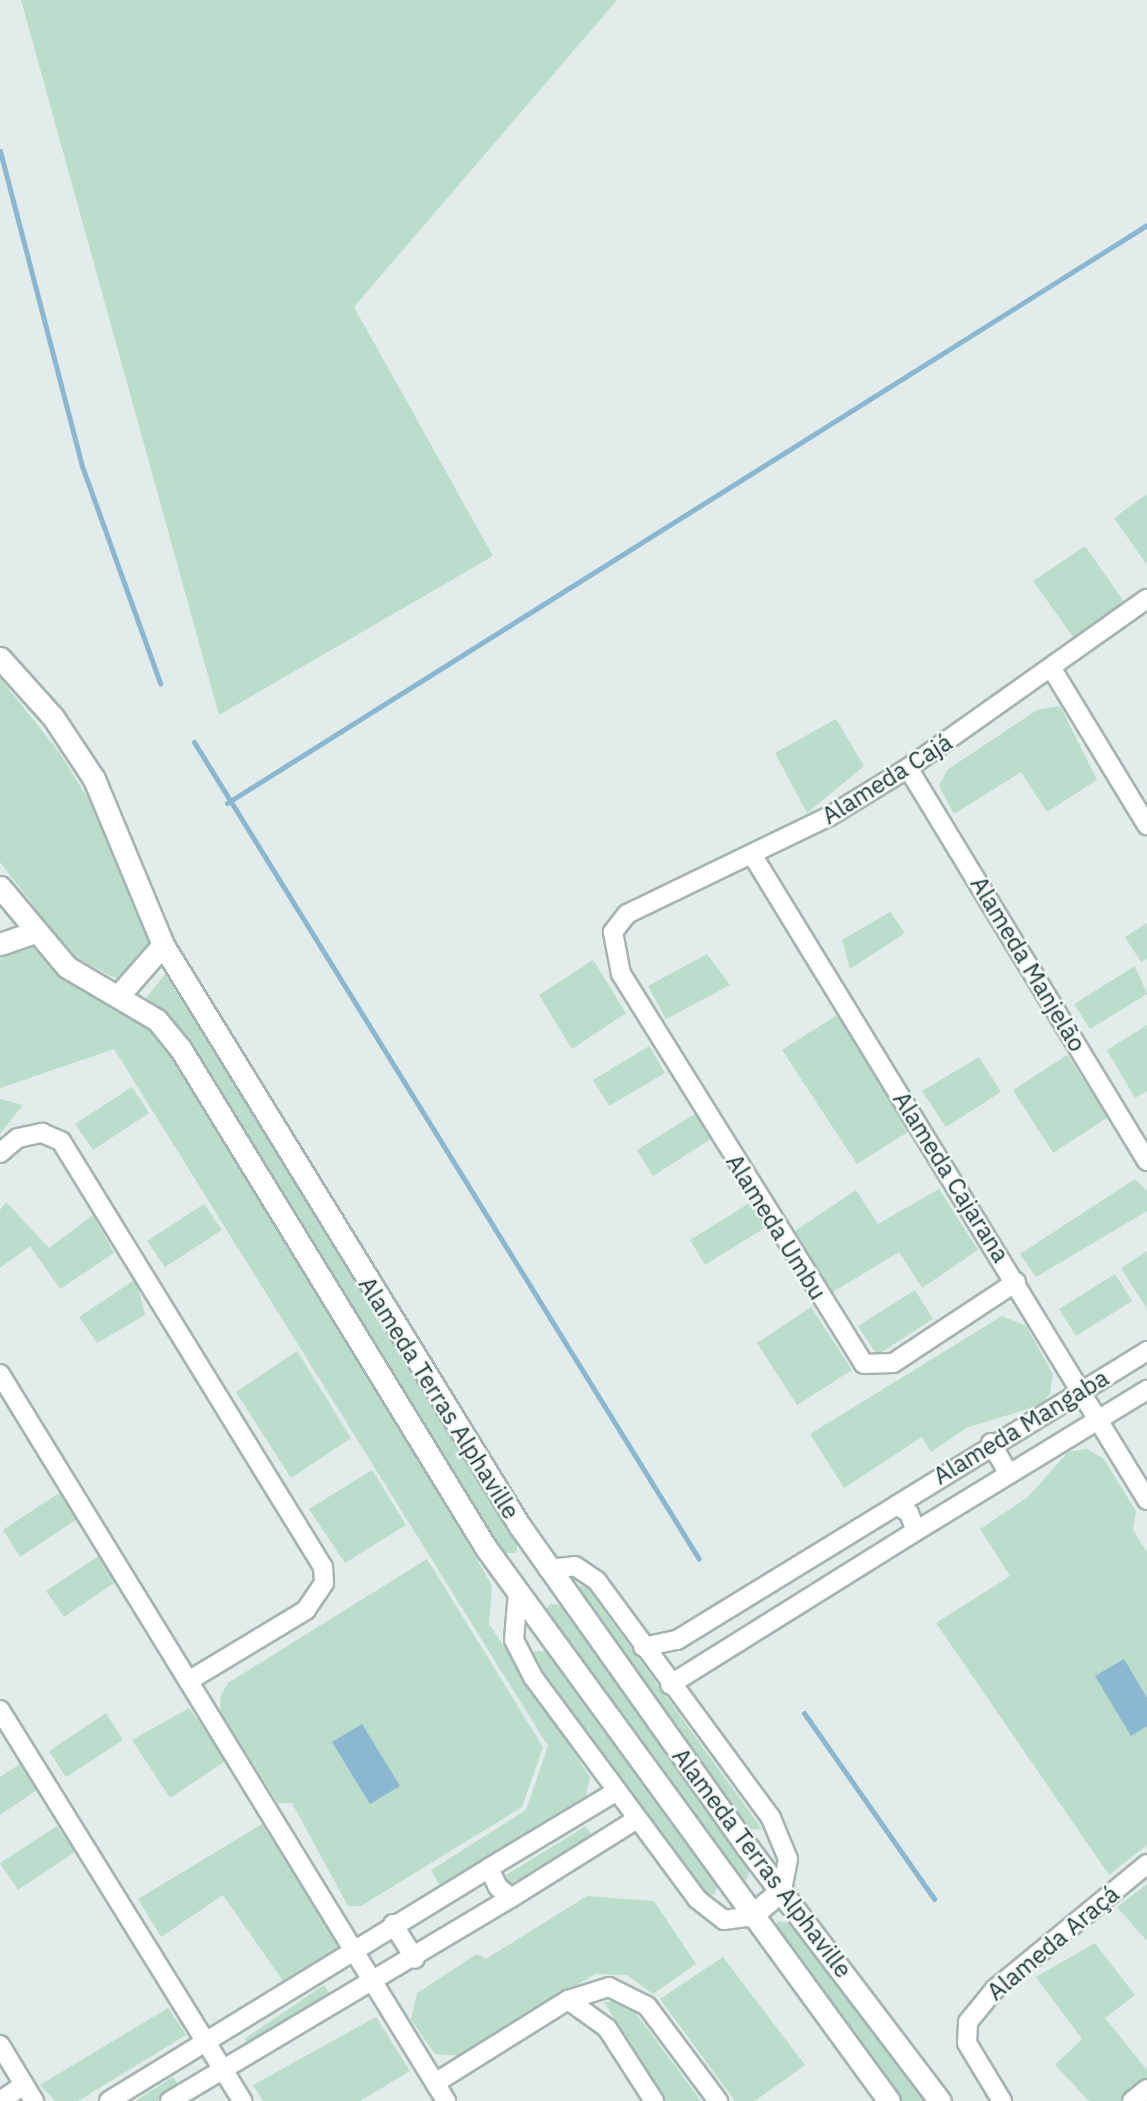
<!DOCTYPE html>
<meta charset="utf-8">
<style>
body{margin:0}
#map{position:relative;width:1147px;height:2101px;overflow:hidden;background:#e2ecea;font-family:"IBM Plex Sans",sans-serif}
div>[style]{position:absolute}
.green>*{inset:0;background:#bdc}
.water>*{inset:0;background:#8bb7d0}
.stream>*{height:5px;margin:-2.5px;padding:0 2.5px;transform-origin:2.5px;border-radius:2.5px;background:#8bb7d0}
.roads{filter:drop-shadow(2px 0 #a5b4b2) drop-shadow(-2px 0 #a5b4b2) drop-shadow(0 2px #a5b4b2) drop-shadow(0 -2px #a5b4b2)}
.street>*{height:18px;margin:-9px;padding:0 9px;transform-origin:9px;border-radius:9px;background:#fff}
.secondary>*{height:21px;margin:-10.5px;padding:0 10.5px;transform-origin:10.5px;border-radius:10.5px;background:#fff}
span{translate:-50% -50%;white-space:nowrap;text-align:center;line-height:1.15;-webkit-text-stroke:5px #f3f9f7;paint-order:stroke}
.street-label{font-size:24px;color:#223d3b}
</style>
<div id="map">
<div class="green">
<div style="clip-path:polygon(21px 0,617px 0,354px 307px,493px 556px,219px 715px)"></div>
<div style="clip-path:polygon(1147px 494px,1147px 565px,1114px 518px)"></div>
<div style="clip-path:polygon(1085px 546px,1125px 603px,1073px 637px,1033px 581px)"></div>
<div style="clip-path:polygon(0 678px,59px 752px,102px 821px,152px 947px,128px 976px,117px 979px,72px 956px,0 862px)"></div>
<div style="clip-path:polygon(1060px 706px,1097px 780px,1047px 812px,1021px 772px,954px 814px,939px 786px,947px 770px,1037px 710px)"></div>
<div style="clip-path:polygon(836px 719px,864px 766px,807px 813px,775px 753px)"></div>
<div style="clip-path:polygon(890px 912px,905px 933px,850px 969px,842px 940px)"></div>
<div style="clip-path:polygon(1147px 923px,1147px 958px,1141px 962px,1125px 937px)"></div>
<div style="clip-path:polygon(34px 932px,157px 1020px,297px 1242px,492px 1586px,489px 1624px,590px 1777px,584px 1806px,444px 1893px,431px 1870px,526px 1810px,548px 1746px,114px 1049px,0 1088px,0 944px)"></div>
<div style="clip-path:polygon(707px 954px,730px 985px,666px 1019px,648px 986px)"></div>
<div style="clip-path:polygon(593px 960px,626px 1013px,572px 1049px,539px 995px)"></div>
<div style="clip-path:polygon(1135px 966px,1147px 994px,1090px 1029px,1074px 1004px)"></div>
<div style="clip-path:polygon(165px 974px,518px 1542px,516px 1553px,505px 1553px,199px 1059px,146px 998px)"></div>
<div style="clip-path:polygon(837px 1015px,911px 1130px,857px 1164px,782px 1050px)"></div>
<div style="clip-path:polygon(1147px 1025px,1147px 1091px,1135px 1098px,1107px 1050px)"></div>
<div style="clip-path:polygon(649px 1046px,665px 1073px,609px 1106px,593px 1080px)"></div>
<div style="clip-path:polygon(1067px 1055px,1108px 1117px,1053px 1153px,1013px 1090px)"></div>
<div style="clip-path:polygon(979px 1057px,1001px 1092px,946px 1127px,922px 1091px)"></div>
<div style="clip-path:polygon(132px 1087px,149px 1113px,93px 1150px,75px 1124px)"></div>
<div style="clip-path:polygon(0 1099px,23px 1105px,0 1134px)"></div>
<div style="clip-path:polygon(698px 1112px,714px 1137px,653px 1176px,637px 1150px)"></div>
<div style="clip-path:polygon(1135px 1179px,1147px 1191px,1147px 1211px,1036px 1277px,1020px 1254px)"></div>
<div style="clip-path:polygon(939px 1189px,978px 1250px,922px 1288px,899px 1252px,833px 1292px,795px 1231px,856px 1190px,878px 1224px)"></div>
<div style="clip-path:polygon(6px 1202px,49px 1248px,93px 1215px,114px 1253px,60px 1289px,30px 1246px,0 1268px,0 1210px)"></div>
<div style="clip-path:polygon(751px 1202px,766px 1227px,705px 1265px,690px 1240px)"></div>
<div style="clip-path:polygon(204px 1204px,222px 1230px,165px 1267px,147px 1241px)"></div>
<div style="clip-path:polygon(1147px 1251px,1147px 1309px,1121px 1268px)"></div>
<div style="clip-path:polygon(1115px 1274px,1132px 1301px,1076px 1336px,1059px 1309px)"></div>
<div style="clip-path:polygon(136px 1279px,145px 1315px,97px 1343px,79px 1317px)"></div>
<div style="clip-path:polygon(915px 1290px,933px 1319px,877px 1355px,858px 1326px)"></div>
<div style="clip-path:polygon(811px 1307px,852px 1370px,797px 1405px,757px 1343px)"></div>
<div style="clip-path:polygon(1002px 1316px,1026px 1326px,1053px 1374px,1050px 1394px,1041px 1405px,966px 1428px,931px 1452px,922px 1437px,844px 1488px,810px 1434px)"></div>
<div style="clip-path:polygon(297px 1351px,351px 1438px,291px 1478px,236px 1392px)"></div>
<div style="clip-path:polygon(1087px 1449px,1103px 1458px,1136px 1511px,1133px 1530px,1147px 1552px,1147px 1845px,1109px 1875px,936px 1623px,1010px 1576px,980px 1529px,1028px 1497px,1068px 1452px)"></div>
<div style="clip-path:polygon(372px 1470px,406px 1525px,345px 1563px,309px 1509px)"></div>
<div style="clip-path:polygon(59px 1493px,77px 1519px,20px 1557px,3px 1530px)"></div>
<div style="clip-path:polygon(103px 1553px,120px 1579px,64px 1617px,46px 1591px)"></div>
<div style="clip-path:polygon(427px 1559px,543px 1747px,522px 1807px,361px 1906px,348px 1906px,292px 1803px,278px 1803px,221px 1713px,220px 1697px,228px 1683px)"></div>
<div style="clip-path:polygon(575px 1586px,586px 1586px,762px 1829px,743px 1830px)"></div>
<div style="clip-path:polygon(550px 1604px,560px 1605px,750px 1871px,745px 1882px,544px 1612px)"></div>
<div style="clip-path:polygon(545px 1651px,717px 1887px,715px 1894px,706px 1895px,528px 1652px)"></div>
<div style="clip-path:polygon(189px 1708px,227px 1760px,170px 1798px,132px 1740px)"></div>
<div style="clip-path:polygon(106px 1713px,123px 1740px,66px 1777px,49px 1751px)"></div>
<div style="clip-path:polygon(20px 1764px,37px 1790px,0 1815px,0 1777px)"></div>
<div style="clip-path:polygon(262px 1824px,341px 1947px,283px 1981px,223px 1895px,161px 1937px,138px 1899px)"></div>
<div style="clip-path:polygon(57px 1826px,75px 1852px,18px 1890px,0 1863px)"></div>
<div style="clip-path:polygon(586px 1826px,592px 1836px,512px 1884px,507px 1881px,506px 1875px)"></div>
<div style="clip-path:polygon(1147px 1884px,1147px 1941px,1117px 1907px)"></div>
<div style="clip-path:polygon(587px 1896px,654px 1901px,696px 1964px,653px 1994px,627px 1975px,595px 1974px,464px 2056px,435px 2054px,411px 2020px,417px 1993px,477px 1954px,486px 1959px)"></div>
<div style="clip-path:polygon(778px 1921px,789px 1923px,927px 2101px,902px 2101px,773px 1932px)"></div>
<div style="clip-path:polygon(1095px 1943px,1135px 1995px,1105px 2018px,1147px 2070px,1147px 2079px,1120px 2101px,1089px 2101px,1055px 2065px,1082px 2039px,1036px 1977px)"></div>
<div style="clip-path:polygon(723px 1957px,805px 2065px,755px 2101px,735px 2101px,660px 1999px)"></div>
<div style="clip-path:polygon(324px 1985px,330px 1995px,250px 2043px,244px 2039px)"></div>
<div style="clip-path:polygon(619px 2001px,632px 2008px,701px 2101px,665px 2101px,604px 2002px)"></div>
<div style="clip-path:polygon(168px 2008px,186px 2035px,78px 2101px,55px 2101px,40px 2085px)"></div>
<div style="clip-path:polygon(376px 2017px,410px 2071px,360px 2101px,263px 2101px,253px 2085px)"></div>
<div style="clip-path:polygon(173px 2077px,180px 2087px,157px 2101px,135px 2101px)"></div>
</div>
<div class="water">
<div style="clip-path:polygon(1124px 1659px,1147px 1698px,1147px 1726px,1131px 1736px,1095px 1676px)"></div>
<div style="clip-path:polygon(362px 1724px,400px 1786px,370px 1804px,332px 1742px)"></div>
</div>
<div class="stream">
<div style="left:0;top:151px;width:325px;rotate:75.4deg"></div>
<div style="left:82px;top:466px;width:231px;rotate:70.2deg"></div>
<div style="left:194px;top:742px;width:960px;rotate:58.28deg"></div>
<div style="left:227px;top:803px;width:1087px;rotate:-32.14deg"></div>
<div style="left:804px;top:1713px;width:227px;rotate:55deg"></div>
</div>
<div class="roads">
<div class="street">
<div style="left:1052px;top:669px;width:183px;rotate:58.7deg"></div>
<div style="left:908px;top:768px;width:460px;rotate:58.7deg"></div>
<div style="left:753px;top:856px;width:755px;rotate:58.54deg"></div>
<div style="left:0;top:1153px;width:23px;rotate:-40deg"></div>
<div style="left:18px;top:1138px;width:25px;rotate:-12deg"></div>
<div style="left:42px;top:1133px;width:21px;rotate:23deg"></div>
<div style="left:61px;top:1141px;width:500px;rotate:58.41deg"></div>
<div style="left:323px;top:1567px;width:16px;rotate:86deg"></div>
<div style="left:324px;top:1583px;width:32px;rotate:124deg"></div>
<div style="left:306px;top:1610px;width:135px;rotate:148.9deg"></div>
<div style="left:1016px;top:1282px;width:147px;rotate:146.6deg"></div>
<div style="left:893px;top:1363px;width:29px;rotate:178deg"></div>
<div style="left:864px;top:1364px;width:460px;rotate:-121.9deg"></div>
<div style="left:621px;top:974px;width:43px;rotate:-100.8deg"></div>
<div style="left:613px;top:932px;width:23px;rotate:-52deg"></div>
<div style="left:627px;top:914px;width:225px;rotate:-25.8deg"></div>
<div style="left:830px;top:816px;width:92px;rotate:-31.6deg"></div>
<div style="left:908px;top:768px;width:293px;rotate:-35.3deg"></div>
<div style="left:0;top:1374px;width:853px;rotate:58.47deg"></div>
<div style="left:991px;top:1443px;width:36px;rotate:60deg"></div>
<div style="left:897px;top:1505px;width:294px;rotate:-31.6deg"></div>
<div style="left:916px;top:1531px;width:271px;rotate:-31.4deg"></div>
<div style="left:548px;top:1569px;width:27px;rotate:-6deg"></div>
<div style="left:575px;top:1566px;width:27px;rotate:34deg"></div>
<div style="left:597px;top:1581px;width:294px;rotate:53.7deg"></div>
<div style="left:771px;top:1818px;width:44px;rotate:67.5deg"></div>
<div style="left:788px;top:1859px;width:32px;rotate:101deg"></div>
<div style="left:518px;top:1592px;width:48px;rotate:94.8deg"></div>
<div style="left:514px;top:1640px;width:42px;rotate:62.8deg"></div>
<div style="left:533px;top:1677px;width:276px;rotate:53.5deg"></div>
<div style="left:697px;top:1899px;width:34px;rotate:38deg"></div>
<div style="left:724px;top:1920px;width:27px;rotate:-8deg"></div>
<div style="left:643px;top:1647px;width:35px;rotate:-12deg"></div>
<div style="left:677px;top:1640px;width:258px;rotate:-31.5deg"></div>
<div style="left:897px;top:1505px;width:14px;rotate:34deg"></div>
<div style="left:909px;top:1513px;width:19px;rotate:69deg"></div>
<div style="left:916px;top:1531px;width:290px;rotate:148deg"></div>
<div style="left:0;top:1710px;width:460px;rotate:58.2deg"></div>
<div style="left:617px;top:1791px;width:149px;rotate:149deg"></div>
<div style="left:489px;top:1868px;width:21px;rotate:65deg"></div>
<div style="left:498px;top:1887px;width:17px;rotate:40deg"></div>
<div style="left:511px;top:1898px;width:149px;rotate:-32.1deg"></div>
<div style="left:393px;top:1924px;width:41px;rotate:57.8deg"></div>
<div style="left:568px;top:2000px;width:48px;rotate:35.7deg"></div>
<div style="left:607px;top:2028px;width:87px;rotate:57.2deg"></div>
<div style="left:0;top:2045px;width:66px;rotate:58.7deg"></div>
<div style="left:435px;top:2083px;width:157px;rotate:-32deg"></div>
<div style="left:568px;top:2000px;width:43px;rotate:-17.6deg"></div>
<div style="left:609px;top:1987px;width:42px;rotate:26.6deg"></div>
<div style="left:647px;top:2006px;width:119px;rotate:53.2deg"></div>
<div style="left:0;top:2101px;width:29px;rotate:-34deg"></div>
<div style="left:109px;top:2101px;width:446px;rotate:-31.5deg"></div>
<div style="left:170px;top:2101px;width:397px;rotate:-30.8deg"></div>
<div style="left:1002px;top:2101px;width:68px;rotate:-121.1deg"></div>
<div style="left:967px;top:2043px;width:21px;rotate:-87deg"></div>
<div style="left:968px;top:2022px;width:43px;rotate:-50.7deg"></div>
<div style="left:995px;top:1989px;width:197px;rotate:-39.4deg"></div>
<div style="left:1132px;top:2101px;width:19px;rotate:-39deg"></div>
</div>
<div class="secondary">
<div style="left:0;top:658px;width:79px;rotate:48.1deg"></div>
<div style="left:53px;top:717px;width:74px;rotate:56.5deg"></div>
<div style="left:94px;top:779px;width:180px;rotate:67.4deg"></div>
<div style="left:163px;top:945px;width:681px;rotate:58.46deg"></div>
<div style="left:519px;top:1525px;width:395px;rotate:54.7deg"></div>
<div style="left:747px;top:1847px;width:319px;rotate:52.8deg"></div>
<div style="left:0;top:887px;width:104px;rotate:50.1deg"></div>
<div style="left:67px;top:967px;width:104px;rotate:30.5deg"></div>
<div style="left:157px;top:1020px;width:36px;rotate:51deg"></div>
<div style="left:180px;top:1048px;width:586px;rotate:58.53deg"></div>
<div style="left:486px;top:1548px;width:684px;rotate:53.92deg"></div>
<div style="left:0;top:944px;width:36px;rotate:-19deg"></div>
<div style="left:119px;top:995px;width:67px;rotate:-48.7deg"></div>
<div style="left:751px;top:1916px;width:40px;rotate:-40deg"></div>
</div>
</div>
<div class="street-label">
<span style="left:887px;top:779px;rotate:-32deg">Alameda Cajá</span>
<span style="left:1028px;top:964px;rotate:59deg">Alameda Manjelão</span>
<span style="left:951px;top:1177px;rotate:58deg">Alameda Cajarana</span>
<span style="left:776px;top:1227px;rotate:58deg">Alameda Umbu</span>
<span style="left:439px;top:1398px;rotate:58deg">Alameda Terras Alphaville</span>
<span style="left:1021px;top:1427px;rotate:-31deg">Alameda Mangaba</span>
<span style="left:762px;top:1863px;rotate:53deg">Alameda Terras Alphaville</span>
<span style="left:1053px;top:1943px;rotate:-40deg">Alameda Araçá</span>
</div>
</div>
